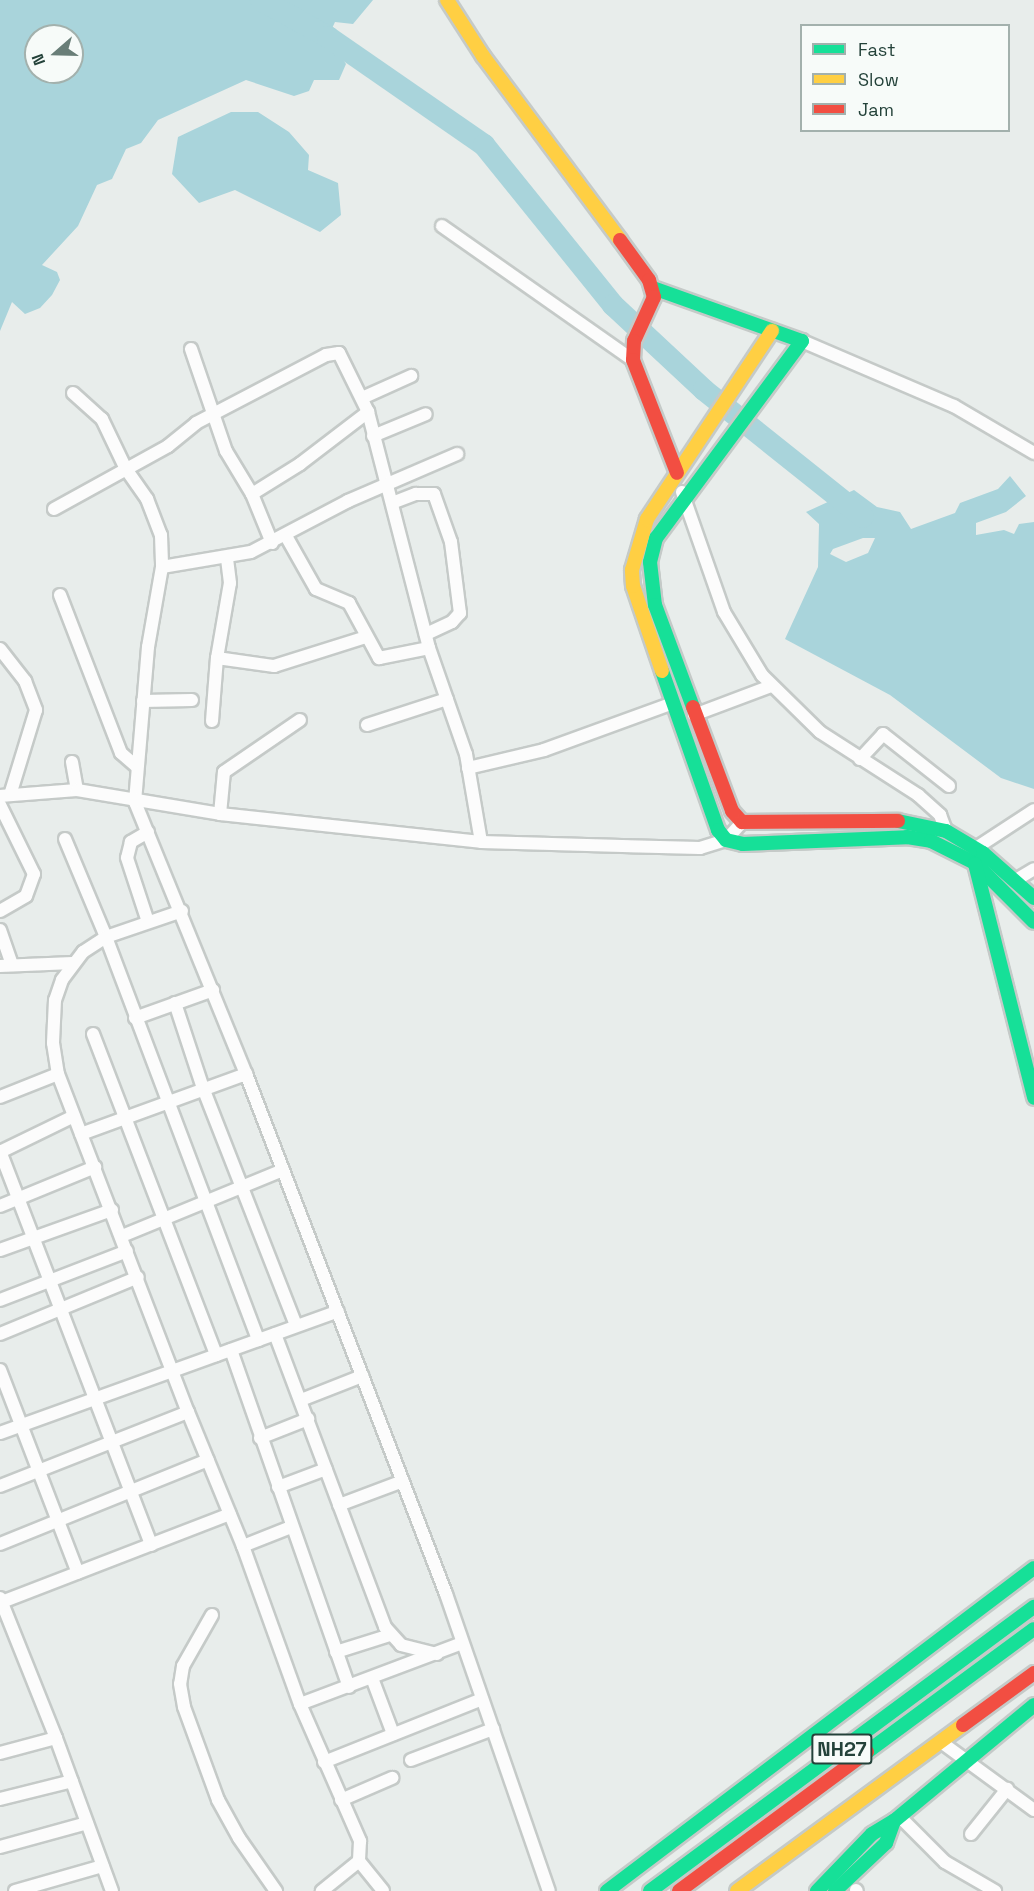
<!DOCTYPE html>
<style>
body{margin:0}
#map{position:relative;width:1034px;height:1891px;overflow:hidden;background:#e8edeb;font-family:"Space Grotesk",sans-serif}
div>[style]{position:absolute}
.water>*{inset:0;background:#a9d4db}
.river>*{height:22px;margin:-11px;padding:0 11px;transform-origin:11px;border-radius:11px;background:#a9d4db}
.roads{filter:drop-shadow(2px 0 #c5cac8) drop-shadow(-2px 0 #c5cac8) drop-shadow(0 2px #c5cac8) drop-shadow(0 -2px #c5cac8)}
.street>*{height:12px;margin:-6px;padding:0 6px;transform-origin:6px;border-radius:6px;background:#fcfcfc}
.fast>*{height:14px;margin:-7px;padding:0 7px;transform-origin:7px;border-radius:7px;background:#16e098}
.slow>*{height:14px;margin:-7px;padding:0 7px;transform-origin:7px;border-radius:7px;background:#ffcf43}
.jam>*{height:14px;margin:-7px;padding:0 7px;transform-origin:7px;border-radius:7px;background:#f24e42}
span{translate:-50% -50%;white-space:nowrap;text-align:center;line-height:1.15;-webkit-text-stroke:5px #f7fbf9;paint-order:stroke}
.shield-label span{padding:2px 4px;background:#f7fbf9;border:2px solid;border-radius:4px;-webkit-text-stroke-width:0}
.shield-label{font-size:20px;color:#24423a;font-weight:700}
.legend{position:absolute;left:800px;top:24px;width:210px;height:108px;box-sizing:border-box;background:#f7fbf9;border:2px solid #a3b1ad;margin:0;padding:8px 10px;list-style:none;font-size:18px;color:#24423a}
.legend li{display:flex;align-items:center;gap:12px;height:30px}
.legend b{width:30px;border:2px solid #a3b1ad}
.north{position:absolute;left:24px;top:24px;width:60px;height:60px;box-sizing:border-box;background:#f7fbf9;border:2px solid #a3b1ad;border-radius:50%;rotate:250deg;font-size:16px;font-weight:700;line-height:24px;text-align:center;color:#24423a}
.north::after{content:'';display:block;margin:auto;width:21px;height:27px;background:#697e78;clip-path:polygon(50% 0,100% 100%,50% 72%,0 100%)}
</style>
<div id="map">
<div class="water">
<div style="clip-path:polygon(evenodd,0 0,373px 0,353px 24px,335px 22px,328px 37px,346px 64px,339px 80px,314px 80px,309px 91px,294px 96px,246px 80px,158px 120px,141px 143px,126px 149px,112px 179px,97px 185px,78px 226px,42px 265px,57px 272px,60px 280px,52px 295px,40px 308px,25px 314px,12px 302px,0 331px,0 0,36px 36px,72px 36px,72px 72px,36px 72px,36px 36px)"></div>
<div style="clip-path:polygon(231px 112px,258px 112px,289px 132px,309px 155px,308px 170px,338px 183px,341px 215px,320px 232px,235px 190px,199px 203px,172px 174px,178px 137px)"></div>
<div style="clip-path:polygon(evenodd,1010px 476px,1026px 496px,1006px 512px,976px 523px,976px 535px,1004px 530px,1014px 534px,1019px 524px,1034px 522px,1034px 789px,1001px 778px,890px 695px,785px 639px,818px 567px,819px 524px,806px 512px,854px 490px,877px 507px,900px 512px,911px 529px,955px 513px,960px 503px,998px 489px,1010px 476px,863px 538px,875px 538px,868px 553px,846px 562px,830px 554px,833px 549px,863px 538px)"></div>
</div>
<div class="river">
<div style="left:261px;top:0;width:77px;rotate:28.9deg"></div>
<div style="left:328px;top:37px;width:190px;rotate:34.7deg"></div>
<div style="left:484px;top:145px;width:206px;rotate:51.1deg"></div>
<div style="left:613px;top:305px;width:125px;rotate:43deg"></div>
<div style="left:704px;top:390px;width:203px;rotate:38.6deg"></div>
</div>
<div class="roads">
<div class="street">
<div style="left:442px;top:226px;width:233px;rotate:35.1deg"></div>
<div style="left:802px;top:341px;width:165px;rotate:23.2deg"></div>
<div style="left:954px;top:406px;width:93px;rotate:30.4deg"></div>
<div style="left:191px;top:349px;width:108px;rotate:71.1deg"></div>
<div style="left:226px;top:451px;width:50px;rotate:58.8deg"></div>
<div style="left:252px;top:494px;width:53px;rotate:67.8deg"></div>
<div style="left:73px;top:393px;width:39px;rotate:42deg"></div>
<div style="left:102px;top:419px;width:55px;rotate:64.4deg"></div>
<div style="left:126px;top:469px;width:37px;rotate:55deg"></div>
<div style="left:147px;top:499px;width:39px;rotate:69deg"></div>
<div style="left:161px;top:535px;width:32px;rotate:88deg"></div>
<div style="left:162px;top:567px;width:81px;rotate:99.9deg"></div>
<div style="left:148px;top:647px;width:156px;rotate:94.8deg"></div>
<div style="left:135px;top:802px;width:294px;rotate:67.8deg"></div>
<div style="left:246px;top:1074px;width:557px;rotate:68.96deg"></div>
<div style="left:446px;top:1594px;width:314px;rotate:70.9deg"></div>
<div style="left:362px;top:398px;width:54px;rotate:-24.2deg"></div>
<div style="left:373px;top:436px;width:57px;rotate:-22.5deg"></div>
<div style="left:682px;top:492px;width:127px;rotate:70.7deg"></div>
<div style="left:724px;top:612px;width:74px;rotate:58.9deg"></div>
<div style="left:762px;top:675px;width:81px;rotate:44.5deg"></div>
<div style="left:820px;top:732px;width:117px;rotate:32.7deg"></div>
<div style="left:918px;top:795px;width:30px;rotate:42deg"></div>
<div style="left:940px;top:815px;width:17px;rotate:69deg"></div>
<div style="left:252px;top:494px;width:57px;rotate:-32deg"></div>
<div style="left:300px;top:464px;width:86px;rotate:-37.4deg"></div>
<div style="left:392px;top:503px;width:26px;rotate:-21deg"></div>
<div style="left:416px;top:494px;width:18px"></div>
<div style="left:434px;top:494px;width:51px;rotate:70.5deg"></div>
<div style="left:451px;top:542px;width:72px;rotate:82.8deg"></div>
<div style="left:460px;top:613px;width:12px;rotate:132deg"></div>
<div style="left:452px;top:622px;width:29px;rotate:155deg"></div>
<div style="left:54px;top:509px;width:130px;rotate:-28.9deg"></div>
<div style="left:168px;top:446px;width:36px;rotate:-39deg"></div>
<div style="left:196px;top:423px;width:147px;rotate:-27.6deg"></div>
<div style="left:326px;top:355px;width:13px;rotate:-9deg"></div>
<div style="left:339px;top:353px;width:66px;rotate:63.8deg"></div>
<div style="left:368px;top:412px;width:244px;rotate:75.5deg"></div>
<div style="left:429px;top:648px;width:112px;rotate:70.8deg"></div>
<div style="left:466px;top:754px;width:89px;rotate:80.3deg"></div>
<div style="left:286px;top:536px;width:61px;rotate:60.5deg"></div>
<div style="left:316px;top:589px;width:36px;rotate:23deg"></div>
<div style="left:349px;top:603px;width:63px;rotate:61.4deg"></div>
<div style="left:379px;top:658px;width:51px;rotate:-11.3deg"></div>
<div style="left:162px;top:567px;width:90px;rotate:-9.6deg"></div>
<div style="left:251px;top:552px;width:110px;rotate:-27.7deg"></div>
<div style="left:348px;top:501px;width:119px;rotate:-23.3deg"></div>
<div style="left:60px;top:595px;width:169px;rotate:68.9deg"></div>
<div style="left:121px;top:753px;width:21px;rotate:41deg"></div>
<div style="left:0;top:649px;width:41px;rotate:52deg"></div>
<div style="left:25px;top:681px;width:31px;rotate:69deg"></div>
<div style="left:36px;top:710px;width:86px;rotate:107deg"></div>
<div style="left:217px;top:658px;width:58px;rotate:8deg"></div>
<div style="left:274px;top:666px;width:96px;rotate:-17.5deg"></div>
<div style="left:143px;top:701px;width:49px;rotate:-1.2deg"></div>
<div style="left:694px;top:715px;width:82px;rotate:-20.6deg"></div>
<div style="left:212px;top:721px;width:63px;rotate:-85.5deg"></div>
<div style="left:217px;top:658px;width:76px;rotate:-80.2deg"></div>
<div style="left:230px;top:583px;width:25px;rotate:-97deg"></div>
<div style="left:367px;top:725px;width:84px;rotate:-18deg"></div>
<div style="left:860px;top:759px;width:34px;rotate:-47deg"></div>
<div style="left:883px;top:734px;width:84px;rotate:38.2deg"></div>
<div style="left:72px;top:762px;width:28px;rotate:80deg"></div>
<div style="left:468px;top:768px;width:78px;rotate:-13.3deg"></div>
<div style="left:544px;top:750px;width:137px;rotate:-20deg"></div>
<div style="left:0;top:796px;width:77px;rotate:-4.5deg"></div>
<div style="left:77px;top:790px;width:145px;rotate:9.5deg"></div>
<div style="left:220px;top:814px;width:262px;rotate:6.1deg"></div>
<div style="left:481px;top:842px;width:219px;rotate:1.6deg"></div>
<div style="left:700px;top:848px;width:27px;rotate:-17deg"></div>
<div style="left:726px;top:840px;width:24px;rotate:-48deg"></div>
<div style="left:0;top:805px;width:77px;rotate:63.8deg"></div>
<div style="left:34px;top:874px;width:23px;rotate:110deg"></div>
<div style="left:26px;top:896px;width:30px;rotate:150deg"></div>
<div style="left:220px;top:814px;width:42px;rotate:-84.6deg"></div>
<div style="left:224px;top:772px;width:92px;rotate:-34.4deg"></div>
<div style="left:148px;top:832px;width:20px;rotate:150deg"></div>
<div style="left:131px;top:842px;width:16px;rotate:104deg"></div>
<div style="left:127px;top:858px;width:67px;rotate:71.8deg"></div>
<div style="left:65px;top:839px;width:106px;rotate:67.3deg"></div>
<div style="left:106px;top:937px;width:431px;rotate:69.3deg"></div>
<div style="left:976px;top:848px;width:69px;rotate:-33.2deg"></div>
<div style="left:1016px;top:880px;width:21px;rotate:-31deg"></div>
<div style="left:182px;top:911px;width:80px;rotate:161.1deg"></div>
<div style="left:106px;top:937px;width:27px;rotate:147deg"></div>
<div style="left:83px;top:952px;width:35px;rotate:127deg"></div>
<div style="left:62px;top:980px;width:21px;rotate:109deg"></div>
<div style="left:55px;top:1000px;width:43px;rotate:92.7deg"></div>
<div style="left:53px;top:1043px;width:31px;rotate:81deg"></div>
<div style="left:58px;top:1074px;width:362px;rotate:69deg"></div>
<div style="left:188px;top:1412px;width:145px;rotate:67.7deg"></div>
<div style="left:243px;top:1546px;width:168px;rotate:70.2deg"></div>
<div style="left:300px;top:1704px;width:150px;rotate:66.3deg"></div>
<div style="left:360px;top:1841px;width:20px;rotate:93deg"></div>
<div style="left:359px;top:1861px;width:48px;rotate:141deg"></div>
<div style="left:0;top:930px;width:36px;rotate:71deg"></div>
<div style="left:0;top:966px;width:73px;rotate:-2.4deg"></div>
<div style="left:175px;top:1003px;width:89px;rotate:71.8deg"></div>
<div style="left:203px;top:1088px;width:255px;rotate:68.6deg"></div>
<div style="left:135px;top:1018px;width:83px;rotate:-19.7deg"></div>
<div style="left:93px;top:1034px;width:344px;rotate:69deg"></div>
<div style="left:0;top:1097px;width:62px;rotate:-21.6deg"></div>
<div style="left:81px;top:1134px;width:176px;rotate:-20deg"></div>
<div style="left:0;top:1151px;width:422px;rotate:69deg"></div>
<div style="left:0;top:1152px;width:82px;rotate:-25.9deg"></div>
<div style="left:0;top:1206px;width:103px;rotate:-22.3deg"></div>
<div style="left:122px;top:1236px;width:174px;rotate:-22.3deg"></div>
<div style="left:0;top:1250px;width:119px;rotate:-19.7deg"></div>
<div style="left:0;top:1300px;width:136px;rotate:-21.1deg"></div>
<div style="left:0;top:1334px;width:149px;rotate:-22.4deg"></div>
<div style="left:275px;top:1334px;width:313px;rotate:69.4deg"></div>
<div style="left:385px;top:1627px;width:24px;rotate:48deg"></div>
<div style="left:401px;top:1645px;width:37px;rotate:14deg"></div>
<div style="left:231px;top:1350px;width:357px;rotate:70.7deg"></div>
<div style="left:0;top:1370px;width:217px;rotate:69deg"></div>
<div style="left:301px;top:1400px;width:66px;rotate:-21.5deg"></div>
<div style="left:0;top:1433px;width:359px;rotate:-19.8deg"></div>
<div style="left:260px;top:1438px;width:52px;rotate:-21.6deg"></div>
<div style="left:0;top:1486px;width:202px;rotate:-21.5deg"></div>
<div style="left:278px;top:1487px;width:51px;rotate:-20.6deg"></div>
<div style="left:339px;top:1505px;width:68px;rotate:-20.6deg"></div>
<div style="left:0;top:1544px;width:224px;rotate:-22deg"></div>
<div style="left:243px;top:1546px;width:52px;rotate:-21.6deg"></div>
<div style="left:0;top:1598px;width:151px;rotate:68.2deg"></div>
<div style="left:56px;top:1738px;width:58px;rotate:165deg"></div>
<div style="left:2px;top:1602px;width:244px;rotate:-21.1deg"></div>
<div style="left:212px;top:1615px;width:59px;rotate:119.6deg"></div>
<div style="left:183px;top:1666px;width:18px;rotate:99deg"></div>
<div style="left:180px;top:1684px;width:23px;rotate:80deg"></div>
<div style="left:184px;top:1707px;width:99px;rotate:69.9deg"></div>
<div style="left:218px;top:1800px;width:43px;rotate:61.1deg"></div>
<div style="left:239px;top:1838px;width:65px;rotate:55.1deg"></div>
<div style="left:336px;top:1652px;width:57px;rotate:-17.5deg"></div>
<div style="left:372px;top:1678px;width:60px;rotate:69.4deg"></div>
<div style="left:300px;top:1704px;width:173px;rotate:-20.6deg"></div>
<div style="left:56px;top:1738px;width:163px;rotate:69.9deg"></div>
<div style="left:941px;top:1742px;width:115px;rotate:36.2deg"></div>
<div style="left:411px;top:1760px;width:88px;rotate:-20.7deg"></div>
<div style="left:324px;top:1762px;width:170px;rotate:-21.7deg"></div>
<div style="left:0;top:1799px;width:74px;rotate:-14deg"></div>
<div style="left:341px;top:1800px;width:56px;rotate:-23.3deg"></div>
<div style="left:899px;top:1816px;width:65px;rotate:45deg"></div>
<div style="left:945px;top:1862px;width:58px;rotate:30.1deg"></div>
<div style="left:971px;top:1834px;width:58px;rotate:-51.3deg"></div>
<div style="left:0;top:1847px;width:90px;rotate:-15.4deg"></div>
<div style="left:359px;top:1861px;width:38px;rotate:51deg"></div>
<div style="left:856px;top:1890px;width:1px;rotate:45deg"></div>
<div style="left:15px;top:1891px;width:91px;rotate:-16deg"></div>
</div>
<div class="fast">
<div style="left:653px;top:288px;width:158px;rotate:19.6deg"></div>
<div style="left:802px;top:341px;width:245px;rotate:126.5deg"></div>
<div style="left:656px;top:538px;width:25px;rotate:104deg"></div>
<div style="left:650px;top:562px;width:43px;rotate:83.4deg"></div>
<div style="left:655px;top:605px;width:109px;rotate:69.6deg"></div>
<div style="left:662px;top:671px;width:169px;rotate:70.6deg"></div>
<div style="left:718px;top:830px;width:13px;rotate:51deg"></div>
<div style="left:726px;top:840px;width:17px;rotate:13deg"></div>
<div style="left:743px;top:844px;width:164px;rotate:-2.4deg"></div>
<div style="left:907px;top:837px;width:24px;rotate:9deg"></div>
<div style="left:931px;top:841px;width:49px;rotate:26.6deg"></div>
<div style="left:975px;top:863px;width:83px;rotate:45deg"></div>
<div style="left:898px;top:821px;width:49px;rotate:11.8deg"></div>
<div style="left:946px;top:831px;width:43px;rotate:30.7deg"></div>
<div style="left:983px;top:853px;width:68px;rotate:41.4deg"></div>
<div style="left:975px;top:864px;width:241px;rotate:75.8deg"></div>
<div style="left:867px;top:1752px;width:207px;rotate:-36.4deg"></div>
<div style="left:607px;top:1891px;width:535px;rotate:-37.11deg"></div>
<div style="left:650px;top:1891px;width:478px;rotate:-36.5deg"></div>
<div style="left:817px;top:1891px;width:79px;rotate:-46deg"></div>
<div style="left:872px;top:1834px;width:26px;rotate:-31deg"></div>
<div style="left:894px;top:1821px;width:182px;rotate:-39.6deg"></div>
<div style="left:835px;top:1891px;width:70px;rotate:-43.3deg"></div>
<div style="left:886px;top:1843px;width:23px;rotate:-70deg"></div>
</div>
<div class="slow">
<div style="left:447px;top:0;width:67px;rotate:57.3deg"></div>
<div style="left:483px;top:56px;width:229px;rotate:53.3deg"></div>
<div style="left:662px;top:671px;width:90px;rotate:-108.8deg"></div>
<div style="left:633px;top:586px;width:16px;rotate:-94deg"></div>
<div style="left:632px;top:570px;width:53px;rotate:-73.6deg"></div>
<div style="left:647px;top:519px;width:226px;rotate:-56.4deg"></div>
<div style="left:737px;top:1891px;width:280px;rotate:-36.3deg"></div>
</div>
<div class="jam">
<div style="left:620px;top:240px;width:49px;rotate:54.1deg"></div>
<div style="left:649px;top:280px;width:18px;rotate:74deg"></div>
<div style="left:654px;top:297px;width:48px;rotate:114.4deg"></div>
<div style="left:634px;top:341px;width:19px;rotate:93deg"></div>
<div style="left:633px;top:360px;width:121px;rotate:68.7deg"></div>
<div style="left:693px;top:707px;width:111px;rotate:69.4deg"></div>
<div style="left:732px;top:811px;width:15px;rotate:48deg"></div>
<div style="left:742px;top:822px;width:156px;rotate:-0.4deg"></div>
<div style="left:963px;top:1725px;width:88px;rotate:-36.2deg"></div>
<div style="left:679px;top:1891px;width:234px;rotate:-36.5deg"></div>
</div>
</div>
<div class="shield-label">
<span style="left:842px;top:1749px">NH27</span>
</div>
<ul class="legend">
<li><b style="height:8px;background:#16e098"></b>Fast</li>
<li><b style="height:8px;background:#ffcf43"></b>Slow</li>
<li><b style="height:8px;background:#f24e42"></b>Jam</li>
</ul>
<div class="north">N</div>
</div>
